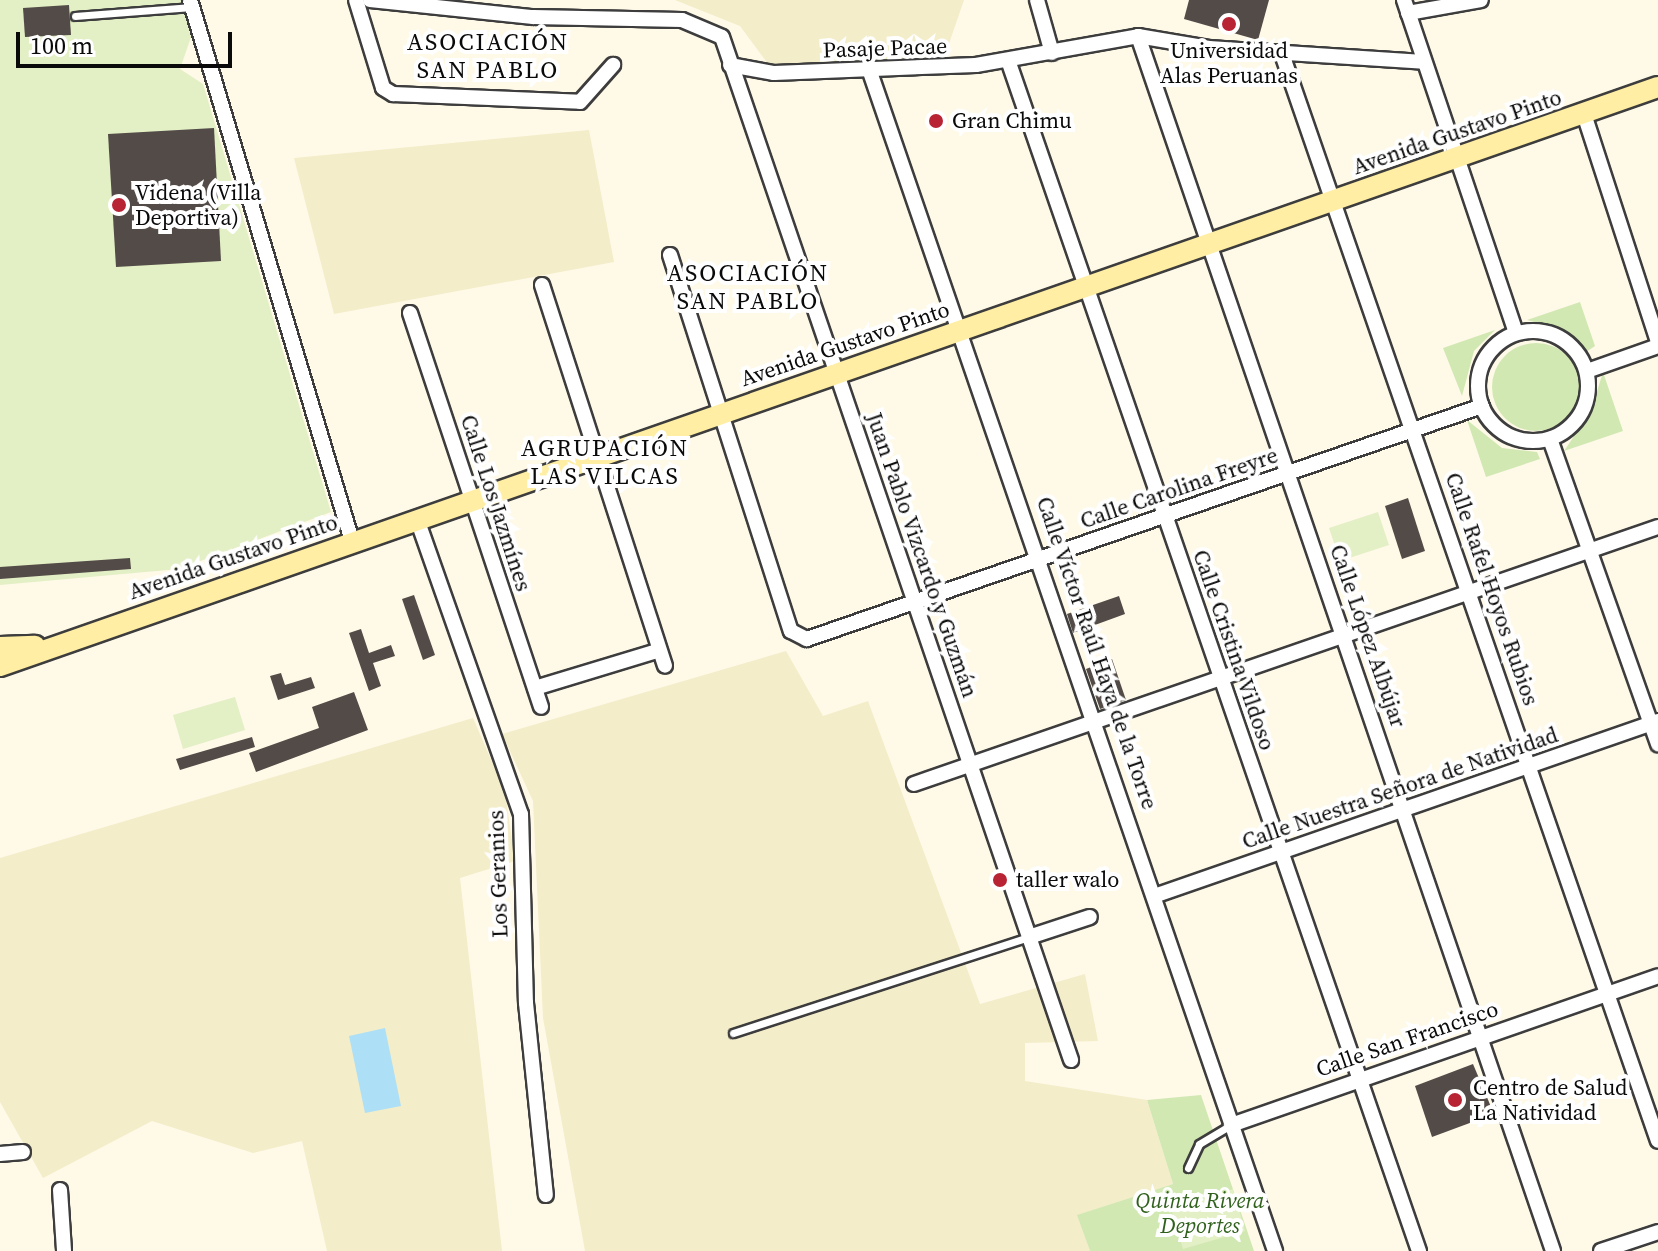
<!DOCTYPE html>
<meta charset="utf-8">
<style>
body{margin:0}
#map{position:relative;width:1658px;height:1251px;overflow:hidden;background:#fff9e8;font-family:"Source Serif 4",serif}
div>[style]{position:absolute}
.farmland>*{inset:0;background:#f4edc9}
.green>*{inset:0;background:#d2e8b3}
.round{border-radius:50%}
.pitch>*{inset:0;background:#e3efc5}
.water>*{inset:0;background:#ade0f6}
.building>*{inset:0;background:#534b47}
.roads{filter:drop-shadow(2px 0 #3d3d3d) drop-shadow(-2px 0 #3d3d3d) drop-shadow(0 2px #3d3d3d) drop-shadow(0 -2px #3d3d3d)}
.service>*{height:7px;margin:-3.5px;padding:0 3.5px;transform-origin:3.5px;border-radius:3.5px;background:#fff}
.minor>*{height:14px;margin:-7px;padding:0 7px;transform-origin:7px;border-radius:7px;background:#fff}
.minor>.ring{margin:-7px;padding:0;box-sizing:content-box;background:none;border:14px solid #fff;border-radius:50%}
.secondary>*{height:20px;margin:-10px;padding:0 10px;transform-origin:10px;border-radius:10px;background:#ffeea3}
.dots>*{width:22px;height:22px;translate:-50% -50%;box-sizing:border-box;border:4px solid #fff;border-radius:50%}
span{translate:-50% -50%;white-space:nowrap;text-align:center;line-height:1.15;-webkit-text-stroke:8px #fff;paint-order:stroke}
.street-label{font-size:22px;color:#0a0a0a}
.poi-label{font-size:22px;color:#0a0a0a}
.left{translate:0 -50%;text-align:left}
.park-label{font-size:22px;color:#2f611c;font-style:italic}
.neighbourhood-label{font-size:24px;color:#0a0a0a;letter-spacing:2px}
.scale{position:absolute;left:16px;top:32px;width:216px;height:36px;box-sizing:border-box;border:4px solid #0a0a0a;border-top:0;padding-left:10px;font-size:24px;line-height:28px;white-space:nowrap;color:#0a0a0a;-webkit-text-stroke:6px #fff;paint-order:stroke}
</style>
<div id="map">
<div class="farmland">
<div style="clip-path:polygon(675px 0,964px 0,943px 61px,768px 64px,740px 26px)"></div>
<div style="clip-path:polygon(589px 130px,614px 262px,334px 314px,294px 158px)"></div>
<div style="clip-path:polygon(786px 651px,823px 716px,868px 701px,980px 1004px,1085px 974px,1098px 1041px,1025px 1043px,1025px 1081px,1147px 1100px,1173px 1184px,1078px 1215px,1090px 1251px,585px 1251px,543px 1018px,533px 801px,502px 734px)"></div>
<div style="clip-path:polygon(473px 718px,505px 792px,515px 861px,460px 878px,502px 1251px,327px 1251px,302px 1141px,253px 1153px,152px 1121px,43px 1178px,0 1102px,0 858px)"></div>
</div>
<div class="green">
<div style="clip-path:polygon(1580px 302px,1595px 346px,1586px 352px,1567px 331px,1527px 320px)"></div>
<div style="clip-path:polygon(1495px 330px,1474px 351px,1462px 396px,1443px 348px)"></div>
<div class="round" style="left:1492px;top:343px;width:88px;height:88px"></div>
<div style="clip-path:polygon(1603px 372px,1623px 431px,1564px 451px,1591px 411px)"></div>
<div style="clip-path:polygon(1467px 420px,1502px 448px,1537px 452px,1540px 459px,1486px 477px)"></div>
<div style="clip-path:polygon(1201px 1095px,1254px 1251px,1090px 1251px,1077px 1215px,1173px 1184px,1147px 1100px)"></div>
</div>
<div class="pitch">
<div style="clip-path:polygon(0 0,181px 0,191px 37px,180px 69px,203px 84px,331px 512px,179px 569px,0 585px)"></div>
<div style="clip-path:polygon(1378px 512px,1389px 545px,1340px 561px,1329px 528px)"></div>
<div style="clip-path:polygon(235px 697px,245px 730px,183px 749px,173px 715px)"></div>
<div style="clip-path:polygon(1233px 1189px,1245px 1231px,1183px 1249px,1171px 1208px)"></div>
</div>
<div class="water">
<div style="clip-path:polygon(385px 1028px,401px 1106px,365px 1113px,349px 1036px)"></div>
</div>
<div class="building">
<div style="clip-path:polygon(1189px 0,1269px 0,1258px 40px,1184px 19px)"></div>
<div style="clip-path:polygon(69px 5px,71px 35px,25px 37px,23px 8px)"></div>
<div style="clip-path:polygon(214px 128px,221px 261px,116px 267px,108px 134px)"></div>
<div style="clip-path:polygon(1408px 498px,1425px 551px,1402px 559px,1385px 506px)"></div>
<div style="clip-path:polygon(130px 558px,131px 569px,0 579px,0 567px)"></div>
<div style="clip-path:polygon(414px 595px,435px 655px,423px 660px,402px 599px)"></div>
<div style="clip-path:polygon(1119px 596px,1125px 614px,1073px 633px,1067px 614px)"></div>
<div style="clip-path:polygon(361px 629px,369px 653px,391px 645px,395px 656px,373px 663px,381px 686px,369px 691px,349px 633px)"></div>
<div style="clip-path:polygon(1112px 659px,1126px 700px,1100px 709px,1086px 669px)"></div>
<div style="clip-path:polygon(281px 673px,285px 685px,311px 677px,315px 688px,278px 700px,270px 676px)"></div>
<div style="clip-path:polygon(354px 692px,368px 730px,256px 772px,249px 753px,319px 728px,312px 707px)"></div>
<div style="clip-path:polygon(252px 737px,255px 747px,180px 770px,176px 759px)"></div>
<div style="clip-path:polygon(1473px 1064px,1494px 1114px,1432px 1137px,1415px 1086px)"></div>
</div>
<div class="roads">
<div class="service">
<div style="left:75px;top:16px;width:117px;rotate:-4.4deg"></div>
<div style="left:733px;top:1033px;width:311px;rotate:-18deg"></div>
<div style="left:1188px;top:1168px;width:26px;rotate:-65deg"></div>
<div style="left:1199px;top:1144px;width:37px;rotate:-31deg"></div>
</div>
<div class="minor">
<div style="left:190px;top:0;width:565px;rotate:73.33deg"></div>
<div style="left:356px;top:0;width:92px;rotate:72.9deg"></div>
<div style="left:383px;top:88px;width:12px;rotate:31deg"></div>
<div style="left:393px;top:94px;width:187px;rotate:2.4deg"></div>
<div style="left:580px;top:102px;width:50px;rotate:-48.3deg"></div>
<div style="left:370px;top:0;width:164px;rotate:6deg"></div>
<div style="left:533px;top:17px;width:149px;rotate:1.2deg"></div>
<div style="left:682px;top:20px;width:43px;rotate:23deg"></div>
<div style="left:722px;top:37px;width:1081px;rotate:71.16deg"></div>
<div style="left:1037px;top:0;width:55px;rotate:74.2deg"></div>
<div style="left:1404px;top:0;width:351px;rotate:71.4deg"></div>
<div style="left:1408px;top:13px;width:74px;rotate:-10.1deg"></div>
<div style="left:1138px;top:36px;width:1284px;rotate:71.14deg"></div>
<div style="left:1282px;top:54px;width:1150px;rotate:70.92deg"></div>
<div style="left:1009px;top:63px;width:1257px;rotate:70.96deg"></div>
<div style="left:730px;top:65px;width:45px;rotate:10.3deg"></div>
<div style="left:774px;top:73px;width:202px;rotate:-2.3deg"></div>
<div style="left:976px;top:65px;width:165px;rotate:-10.1deg"></div>
<div style="left:1138px;top:36px;width:72px;rotate:9.6deg"></div>
<div style="left:1209px;top:48px;width:215px;rotate:3.7deg"></div>
<div style="left:870px;top:72px;width:1247px;rotate:71.04deg"></div>
<div style="left:1584px;top:114px;width:240px;rotate:72deg"></div>
<div style="left:670px;top:255px;width:395px;rotate:72.2deg"></div>
<div style="left:791px;top:631px;width:18px;rotate:27deg"></div>
<div style="left:807px;top:639px;width:714px;rotate:-19.04deg"></div>
<div style="left:542px;top:285px;width:400px;rotate:72.1deg"></div>
<div style="left:410px;top:313px;width:415px;rotate:71.6deg"></div>
<div class="ring" style="left:1478px;top:331px;width:96px;height:96px"></div>
<div style="left:1587px;top:371px;width:75px;rotate:-19.4deg"></div>
<div style="left:1550px;top:439px;width:324px;rotate:70.5deg"></div>
<div style="left:417px;top:519px;width:313px;rotate:70.6deg"></div>
<div style="left:521px;top:814px;width:189px;rotate:88.5deg"></div>
<div style="left:526px;top:1003px;width:193px;rotate:84.1deg"></div>
<div style="left:535px;top:688px;width:127px;rotate:-16.9deg"></div>
<div style="left:914px;top:784px;width:787px;rotate:-19.06deg"></div>
<div style="left:1157px;top:895px;width:530px;rotate:-19.15deg"></div>
<div style="left:1029px;top:937px;width:64px;rotate:-18.2deg"></div>
<div style="left:1231px;top:1125px;width:452px;rotate:-19.2deg"></div>
<div style="left:0;top:1154px;width:23px;rotate:-5deg"></div>
<div style="left:60px;top:1190px;width:61px;rotate:86.2deg"></div>
<div style="left:1601px;top:1251px;width:60px;rotate:-18.4deg"></div>
</div>
<div class="secondary">
<div style="left:0;top:647px;width:35px;rotate:-2deg"></div>
<div style="left:0;top:666px;width:1756px;rotate:-19.25deg"></div>
</div>
</div>
<div class="dots">
<div style="left:1229px;top:24px;background:#b92435"></div>
<div style="left:936px;top:121px;background:#b92435"></div>
<div style="left:119px;top:205px;background:#b92435"></div>
<div style="left:1000px;top:880px;background:#b92435"></div>
<div style="left:1455px;top:1100px;background:#b92435"></div>
</div>
<div class="street-label">
<span style="left:885px;top:48px;rotate:-2deg">Pasaje Pacae</span>
<span style="left:1457px;top:132px;rotate:-19deg">Avenida Gustavo Pinto</span>
<span style="left:845px;top:344px;rotate:-19deg">Avenida Gustavo Pinto</span>
<span style="left:1179px;top:488px;rotate:-19deg">Calle Carolina Freyre</span>
<span style="left:496px;top:503px;rotate:72deg">Calle Los Jazmínes</span>
<span style="left:922px;top:555px;rotate:71deg">Juan Pablo Vizcardo y Guzmán</span>
<span style="left:233px;top:557px;rotate:-19deg">Avenida Gustavo Pinto</span>
<span style="left:1492px;top:589px;rotate:71deg">Calle Rafel Hoyos Rubios</span>
<span style="left:1368px;top:636px;rotate:71deg">Calle López Albújar</span>
<span style="left:1234px;top:650px;rotate:71deg">Calle Cristina Vildoso</span>
<span style="left:1097px;top:653px;rotate:71deg">Calle Víctor Raúl Haya de la Torre</span>
<span style="left:1400px;top:788px;rotate:-19deg">Calle Nuestra Señora de Natividad</span>
<span style="left:498px;top:874px;rotate:-92deg">Los Geranios</span>
<span style="left:1407px;top:1039px;rotate:-19deg">Calle San Francisco</span>
</div>
<div class="poi-label">
<span style="left:1229px;top:63px">Universidad<br>Alas Peruanas</span>
<span class="left" style="left:952px;top:121px">Gran Chimu</span>
<span class="left" style="left:135px;top:205px">Videna (Villa<br>Deportiva)</span>
<span class="left" style="left:1016px;top:880px">taller walo</span>
<span class="left" style="left:1473px;top:1100px">Centro de Salud<br>La Natividad</span>
</div>
<div class="park-label">
<span style="left:1200px;top:1213px">Quinta Rivera<br>Deportes</span>
</div>
<div class="neighbourhood-label">
<span style="left:488px;top:56px">ASOCIACIÓN<br>SAN PABLO</span>
<span style="left:748px;top:287px">ASOCIACIÓN<br>SAN PABLO</span>
<span style="left:605px;top:462px">AGRUPACIÓN<br>LAS VILCAS</span>
</div>
<div class="scale">100 m</div>
</div>
